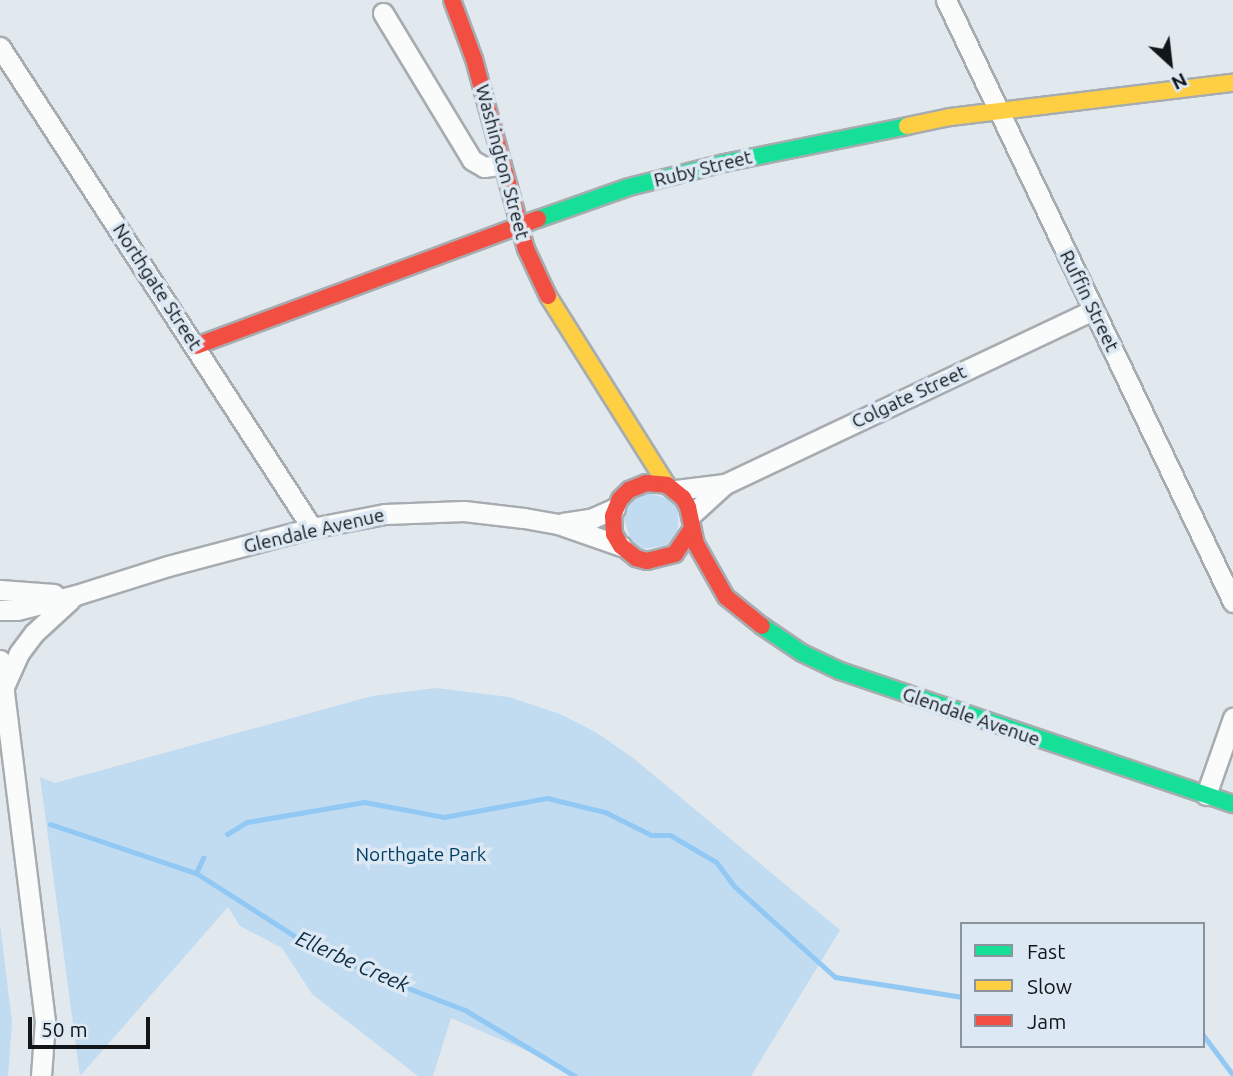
<!DOCTYPE html>
<style>
body{margin:0}
#map{position:relative;width:1233px;height:1076px;overflow:hidden;background:#e1e8ee;font-family:Ubuntu,sans-serif}
div>[style]{position:absolute}
.green>*{inset:0;background:#c1dbf1}
.stream>*{height:5px;margin:-2.5px;padding:0 2.5px;transform-origin:2.5px;border-radius:2.5px;background:#92c8f4}
.roads{filter:drop-shadow(2px 0 #a7acb0) drop-shadow(-2px 0 #a7acb0) drop-shadow(0 2px #a7acb0) drop-shadow(0 -2px #a7acb0)}
.street>*{height:19px;margin:-9.5px;padding:0 9.5px;transform-origin:9.5px;border-radius:9.5px;background:#fafcfc}
.fast>*{height:16px;margin:-8px;padding:0 8px;transform-origin:8px;border-radius:8px;background:#16e098}
.slow>*{height:16px;margin:-8px;padding:0 8px;transform-origin:8px;border-radius:8px;background:#ffcf43}
.jam>*{height:16px;margin:-8px;padding:0 8px;transform-origin:8px;border-radius:8px;background:#f24e42}
span{translate:-50% -50%;white-space:nowrap;text-align:center;line-height:1.15;-webkit-text-stroke:7px #dce8f3;paint-order:stroke}
.street-label{font-size:19px;color:#121619}
.park-label{font-size:19px;color:#013e63}
.water-label{font-size:21px;color:#0b2c43;font-style:italic}
.legend{position:absolute;left:960px;top:922px;width:245px;height:126px;box-sizing:border-box;background:#dce8f3;border:2px solid #8b949c;margin:0;padding:9px 12px;list-style:none;font-size:21px;color:#121619}
.legend li{display:flex;align-items:center;gap:14px;height:35px}
.legend b{width:35px;border:2px solid #8b949c}
.north{position:absolute;left:1135px;top:28px;width:70px;height:70px;-webkit-text-stroke:5px #dce8f3;paint-order:stroke;rotate:153deg;font-size:19px;font-weight:700;line-height:28px;text-align:center;color:#121619}
.north::after{content:'';display:block;margin:auto;width:24px;height:32px;background:#121619;clip-path:polygon(50% 0,100% 100%,50% 72%,0 100%)}
.scale{position:absolute;left:28px;top:1017px;width:122px;height:32px;box-sizing:border-box;border:4px solid #121619;border-top:0;padding-left:9px;font-size:21px;line-height:24px;white-space:nowrap;color:#121619;-webkit-text-stroke:5px #dce8f3;paint-order:stroke}
</style>
<div id="map">
<div class="green">
<div style="clip-path:polygon(642px 491px,679px 502px,677px 544px,634px 550px,621px 511px)"></div>
<div style="clip-path:polygon(436px 688px,509px 697px,560px 714px,597px 733px,633px 758px,840px 930px,751px 1076px,570px 1076px,567px 1068px,451px 1018px,433px 1076px,418px 1076px,312px 994px,282px 948px,240px 926px,228px 907px,80px 1076px,40px 777px,55px 783px,372px 696px)"></div>
<div style="clip-path:polygon(0 924px,12px 1022px,8px 1076px,0 1076px)"></div>
</div>
<div class="stream">
<div style="left:50px;top:824px;width:154px;rotate:18.6deg"></div>
<div style="left:196px;top:873px;width:132px;rotate:32.6deg"></div>
<div style="left:307px;top:944px;width:79px;rotate:24.6deg"></div>
<div style="left:379px;top:977px;width:92px;rotate:21deg"></div>
<div style="left:465px;top:1010px;width:128px;rotate:31deg"></div>
<div style="left:227px;top:834px;width:23px;rotate:-31deg"></div>
<div style="left:247px;top:822px;width:119px;rotate:-9.7deg"></div>
<div style="left:364px;top:802px;width:81px;rotate:10.6deg"></div>
<div style="left:444px;top:817px;width:105px;rotate:-10.5deg"></div>
<div style="left:547px;top:798px;width:60px;rotate:13.6deg"></div>
<div style="left:605px;top:812px;width:51px;rotate:26.6deg"></div>
<div style="left:651px;top:835px;width:19px"></div>
<div style="left:670px;top:835px;width:53px;rotate:30.4deg"></div>
<div style="left:716px;top:862px;width:30px;rotate:53deg"></div>
<div style="left:734px;top:886px;width:136px;rotate:42deg"></div>
<div style="left:835px;top:977px;width:129px;rotate:8.9deg"></div>
<div style="left:196px;top:873px;width:17px;rotate:-65deg"></div>
<div style="left:1203px;top:1035px;width:50px;rotate:53.1deg"></div>
</div>
<div class="roads">
<div class="street">
<div style="left:946px;top:0;width:667px;rotate:64.51deg"></div>
<div style="left:383px;top:13px;width:172px;rotate:58.8deg"></div>
<div style="left:472px;top:160px;width:14px;rotate:30deg"></div>
<div style="left:484px;top:167px;width:17px;rotate:-7deg"></div>
<div style="left:0;top:47px;width:573px;rotate:57.03deg"></div>
<div style="left:676px;top:490px;width:49px;rotate:-7deg"></div>
<div style="left:691px;top:515px;width:46px;rotate:-42.4deg"></div>
<div style="left:725px;top:484px;width:407px;rotate:-25.3deg"></div>
<div style="left:563px;top:523px;width:30px;rotate:-9deg"></div>
<div style="left:593px;top:518px;width:24px;rotate:-24deg"></div>
<div style="left:0;top:590px;width:54px;rotate:4.2deg"></div>
<div style="left:0;top:610px;width:17px"></div>
<div style="left:17px;top:610px;width:61px;rotate:-14.3deg"></div>
<div style="left:76px;top:595px;width:96px;rotate:-17.5deg"></div>
<div style="left:168px;top:566px;width:149px;rotate:-14.8deg"></div>
<div style="left:312px;top:528px;width:74px;rotate:-10.9deg"></div>
<div style="left:385px;top:514px;width:79px;rotate:-2.2deg"></div>
<div style="left:464px;top:511px;width:60px;rotate:6.7deg"></div>
<div style="left:524px;top:518px;width:35px;rotate:10deg"></div>
<div style="left:558px;top:524px;width:67px;rotate:19.2deg"></div>
<div style="left:0;top:660px;width:364px;rotate:82.9deg"></div>
<div style="left:45px;top:1021px;width:55px;rotate:94.2deg"></div>
<div style="left:3px;top:689px;width:39px;rotate:-66deg"></div>
<div style="left:19px;top:653px;width:25px;rotate:-53deg"></div>
<div style="left:34px;top:633px;width:49px;rotate:-42.5deg"></div>
<div style="left:1206px;top:795px;width:82px;rotate:-70.7deg"></div>
</div>
<div class="fast">
<div style="left:538px;top:219px;width:96px;rotate:-19.4deg"></div>
<div style="left:629px;top:187px;width:98px;rotate:-14.2deg"></div>
<div style="left:724px;top:163px;width:187px;rotate:-11.4deg"></div>
<div style="left:762px;top:626px;width:48px;rotate:34deg"></div>
<div style="left:802px;top:653px;width:42px;rotate:25.3deg"></div>
<div style="left:840px;top:671px;width:415px;rotate:18.7deg"></div>
</div>
<div class="slow">
<div style="left:907px;top:126px;width:44px;rotate:-11.8deg"></div>
<div style="left:950px;top:117px;width:285px;rotate:-6.9deg"></div>
<div style="left:548px;top:296px;width:223px;rotate:57.8deg"></div>
</div>
<div class="jam">
<div style="left:452px;top:0;width:63px;rotate:69.6deg"></div>
<div style="left:474px;top:59px;width:197px;rotate:74.7deg"></div>
<div style="left:526px;top:249px;width:52px;rotate:64.9deg"></div>
<div style="left:196px;top:346px;width:365px;rotate:-20.4deg"></div>
<div style="left:691px;top:530px;width:29px;rotate:124deg"></div>
<div style="left:675px;top:554px;width:29px;rotate:166deg"></div>
<div style="left:647px;top:561px;width:11px;rotate:-165deg"></div>
<div style="left:636px;top:558px;width:19px;rotate:-141deg"></div>
<div style="left:621px;top:546px;width:14px;rotate:-120deg"></div>
<div style="left:614px;top:534px;width:18px;rotate:-93deg"></div>
<div style="left:613px;top:516px;width:18px;rotate:-68deg"></div>
<div style="left:620px;top:499px;width:13px;rotate:-45deg"></div>
<div style="left:629px;top:490px;width:18px;rotate:-22deg"></div>
<div style="left:646px;top:483px;width:21px;rotate:5deg"></div>
<div style="left:667px;top:485px;width:21px;rotate:39deg"></div>
<div style="left:683px;top:498px;width:10px;rotate:61deg"></div>
<div style="left:688px;top:507px;width:38px;rotate:78deg"></div>
<div style="left:696px;top:544px;width:61px;rotate:60.5deg"></div>
<div style="left:726px;top:597px;width:46px;rotate:38.9deg"></div>
</div>
</div>
<div class="street-label">
<span style="left:502px;top:162px;rotate:75deg">Washington Street</span>
<span style="left:703px;top:169px;rotate:-14deg">Ruby Street</span>
<span style="left:157px;top:287px;rotate:57deg">Northgate Street</span>
<span style="left:1089px;top:301px;rotate:64deg">Ruffin Street</span>
<span style="left:909px;top:397px;rotate:-25deg">Colgate Street</span>
<span style="left:314px;top:531px;rotate:-13deg">Glendale Avenue</span>
<span style="left:971px;top:717px;rotate:19deg">Glendale Avenue</span>
</div>
<div class="park-label">
<span style="left:421px;top:855px">Northgate Park</span>
</div>
<div class="water-label">
<span style="left:353px;top:961px;rotate:24deg">Ellerbe Creek</span>
</div>
<ul class="legend">
<li><b style="height:9px;background:#16e098"></b>Fast</li>
<li><b style="height:9px;background:#ffcf43"></b>Slow</li>
<li><b style="height:9px;background:#f24e42"></b>Jam</li>
</ul>
<div class="north">N</div>
<div class="scale">50 m</div>
</div>
